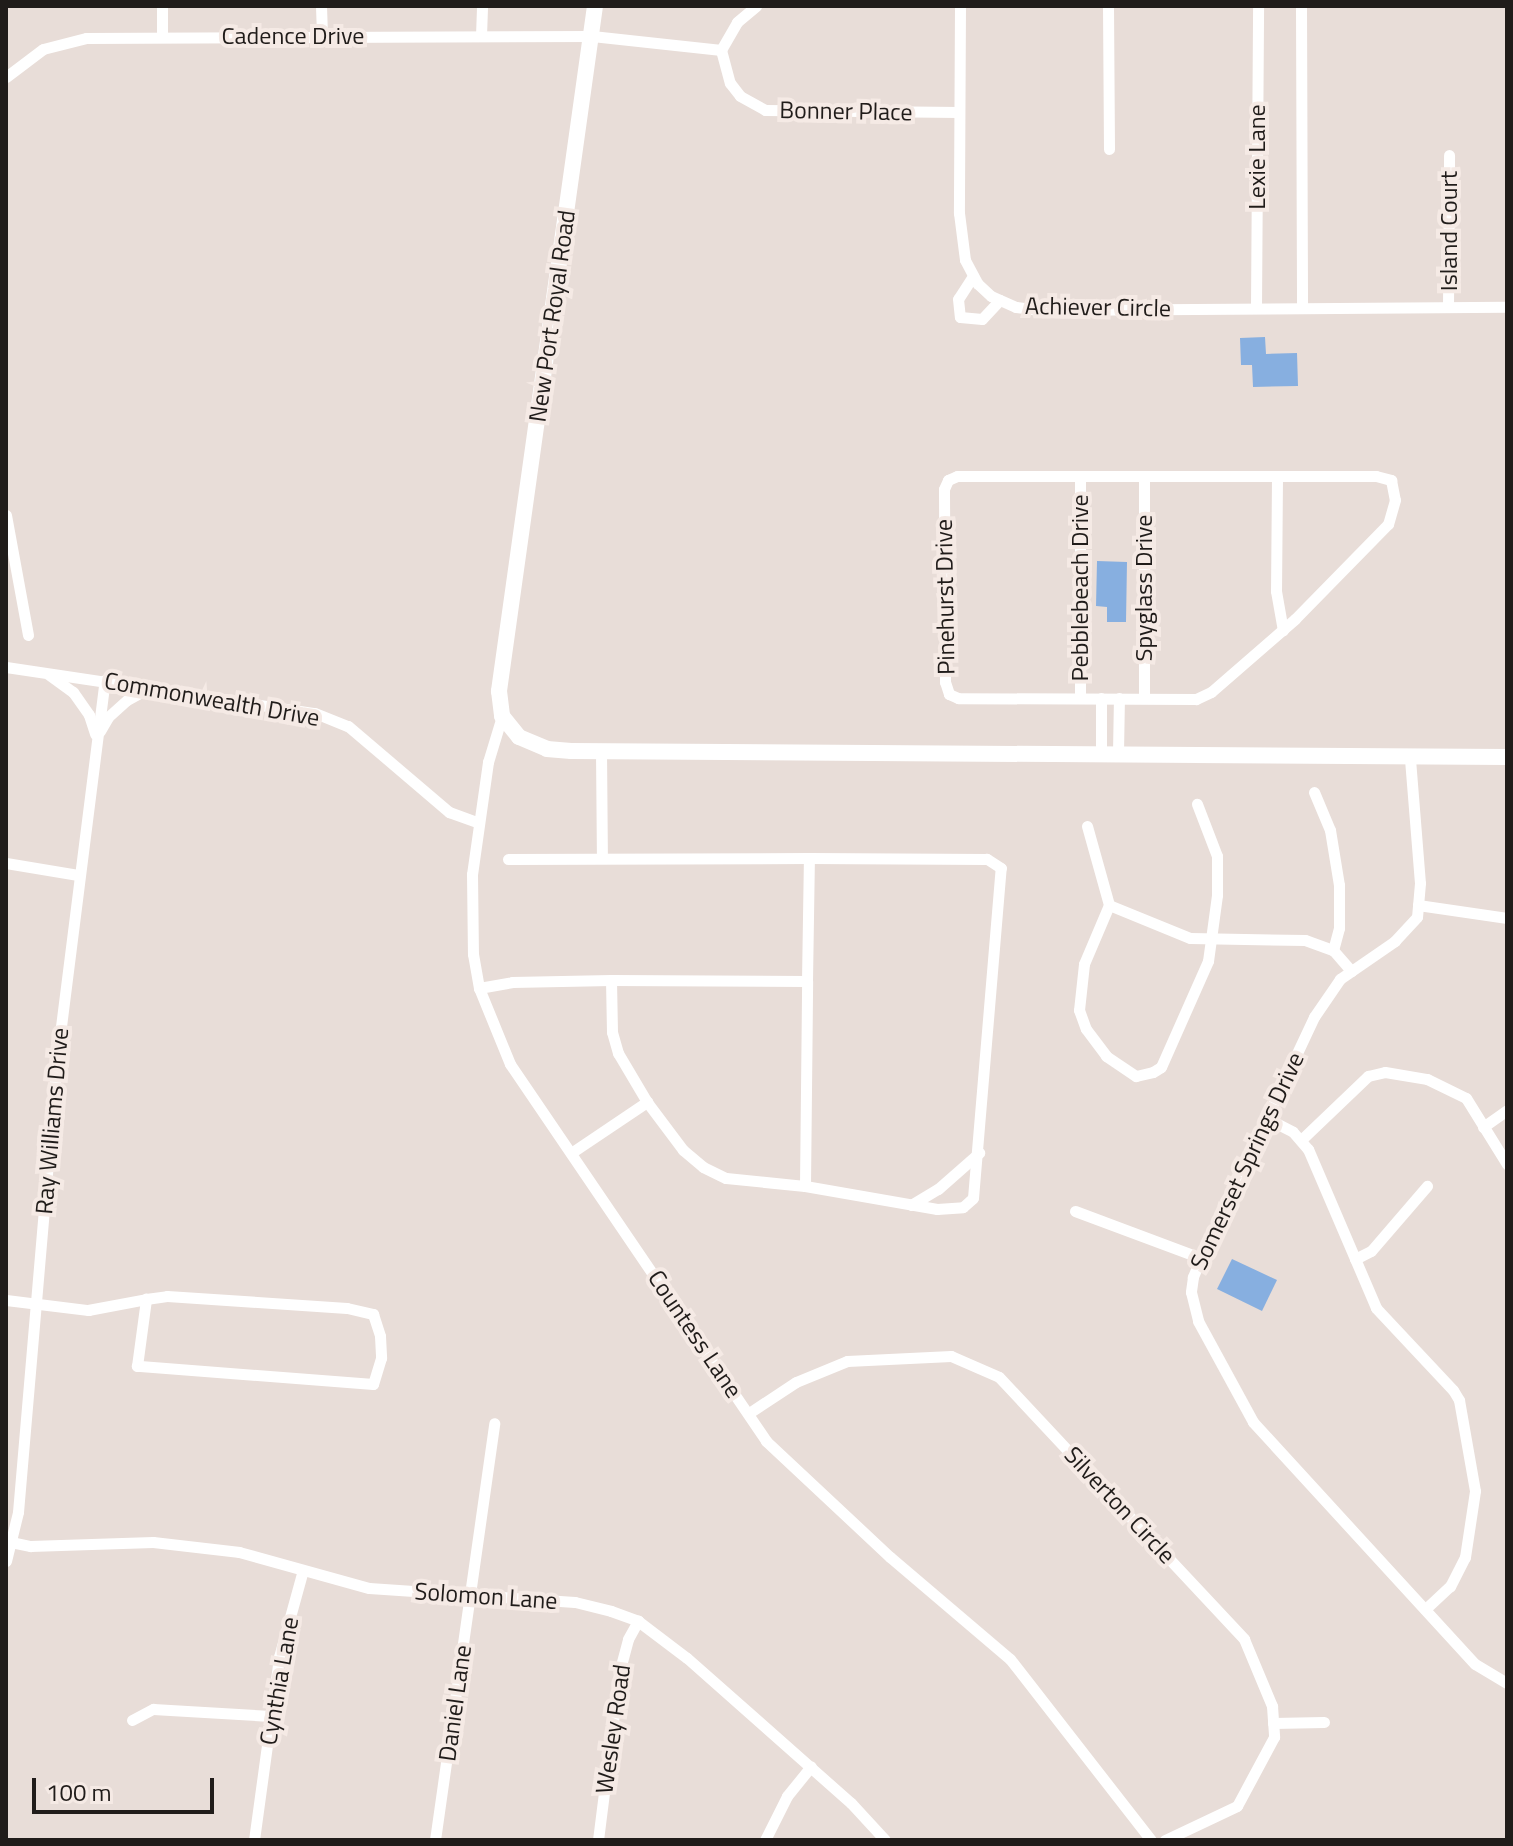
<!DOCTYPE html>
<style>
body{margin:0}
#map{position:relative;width:1513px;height:1846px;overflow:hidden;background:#e8ddd8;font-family:"Titillium Web",sans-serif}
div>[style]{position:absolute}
.water>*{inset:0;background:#87afe0}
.minor>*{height:11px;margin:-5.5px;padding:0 5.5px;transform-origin:5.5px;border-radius:5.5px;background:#fff}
.secondary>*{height:16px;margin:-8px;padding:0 8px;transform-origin:8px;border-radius:8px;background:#fff}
span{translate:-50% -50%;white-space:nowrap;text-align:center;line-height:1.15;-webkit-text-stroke:8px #f5eae5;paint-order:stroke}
.street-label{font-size:24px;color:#201c1a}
.frame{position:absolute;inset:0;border:8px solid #201c1a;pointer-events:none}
.scale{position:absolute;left:32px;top:1778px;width:182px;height:36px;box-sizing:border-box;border:4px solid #201c1a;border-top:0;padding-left:10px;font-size:24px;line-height:28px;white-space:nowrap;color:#201c1a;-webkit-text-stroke:6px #f5eae5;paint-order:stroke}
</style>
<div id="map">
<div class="water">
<div style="clip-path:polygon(1265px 337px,1266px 354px,1297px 353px,1298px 386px,1253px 387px,1252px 365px,1241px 365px,1240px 338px)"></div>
<div style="clip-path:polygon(1097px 561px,1127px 562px,1126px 622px,1107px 622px,1107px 607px,1096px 606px)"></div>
<div style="clip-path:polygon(1232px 1259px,1277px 1280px,1262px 1311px,1217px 1289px)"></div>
</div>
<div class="minor">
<div style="left:162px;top:6px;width:30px;rotate:90deg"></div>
<div style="left:321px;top:6px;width:30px;rotate:88deg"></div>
<div style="left:960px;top:6px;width:207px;rotate:90.3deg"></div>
<div style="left:959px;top:213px;width:47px;rotate:82.7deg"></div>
<div style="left:965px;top:260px;width:27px;rotate:62deg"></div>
<div style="left:978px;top:284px;width:18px;rotate:43deg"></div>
<div style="left:991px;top:296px;width:27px;rotate:24deg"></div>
<div style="left:1016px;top:307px;width:24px;rotate:7deg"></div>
<div style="left:1040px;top:310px;width:467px;rotate:-0.4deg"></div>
<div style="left:1108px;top:6px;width:143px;rotate:89.6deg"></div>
<div style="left:1301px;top:6px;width:301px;rotate:89.8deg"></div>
<div style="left:481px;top:36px;width:30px;rotate:-88deg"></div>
<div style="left:721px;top:50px;width:34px;rotate:75deg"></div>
<div style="left:730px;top:83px;width:16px;rotate:52deg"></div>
<div style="left:740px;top:96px;width:29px;rotate:29deg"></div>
<div style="left:765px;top:110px;width:194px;rotate:0.6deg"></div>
<div style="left:6px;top:77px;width:46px;rotate:-37.1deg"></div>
<div style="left:43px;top:49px;width:44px;rotate:-14.3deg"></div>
<div style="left:86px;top:38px;width:506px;rotate:-0.23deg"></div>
<div style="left:592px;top:36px;width:130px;rotate:6.2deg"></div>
<div style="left:721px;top:50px;width:32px;rotate:-60deg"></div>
<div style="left:737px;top:22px;width:25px;rotate:-40deg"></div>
<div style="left:973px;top:276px;width:27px;rotate:123deg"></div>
<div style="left:958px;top:299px;width:18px;rotate:84deg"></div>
<div style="left:960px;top:317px;width:22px;rotate:5deg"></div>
<div style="left:982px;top:319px;width:26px;rotate:-47deg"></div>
<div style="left:1256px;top:307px;width:301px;rotate:-89.6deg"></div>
<div style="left:1448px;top:307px;width:152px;rotate:-89.6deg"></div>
<div style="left:957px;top:476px;width:419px"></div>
<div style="left:1376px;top:476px;width:16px;rotate:15deg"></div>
<div style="left:1391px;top:480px;width:20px;rotate:79deg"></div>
<div style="left:1395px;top:500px;width:25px;rotate:106deg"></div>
<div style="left:1388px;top:524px;width:133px;rotate:134.4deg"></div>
<div style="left:1295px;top:619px;width:111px;rotate:139deg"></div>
<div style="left:1211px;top:692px;width:17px;rotate:155deg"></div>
<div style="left:1196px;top:699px;width:238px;rotate:-179.8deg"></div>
<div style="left:958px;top:698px;width:10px;rotate:-156deg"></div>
<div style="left:949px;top:694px;width:13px;rotate:-108deg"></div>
<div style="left:945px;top:682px;width:193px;rotate:-90.3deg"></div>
<div style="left:944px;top:489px;width:10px;rotate:-66deg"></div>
<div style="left:948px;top:480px;width:10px;rotate:-24deg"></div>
<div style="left:1080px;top:477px;width:221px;rotate:90deg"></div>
<div style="left:1277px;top:478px;width:113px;rotate:90.5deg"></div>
<div style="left:1276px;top:591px;width:40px;rotate:80deg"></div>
<div style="left:6px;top:515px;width:122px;rotate:79.6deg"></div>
<div style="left:6px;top:667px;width:312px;rotate:8.5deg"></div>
<div style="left:315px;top:713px;width:35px;rotate:22deg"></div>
<div style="left:348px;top:726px;width:133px;rotate:40.4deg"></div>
<div style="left:449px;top:812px;width:32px;rotate:20deg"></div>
<div style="left:48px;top:674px;width:31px;rotate:36deg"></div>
<div style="left:73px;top:692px;width:28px;rotate:55deg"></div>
<div style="left:89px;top:715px;width:20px;rotate:72deg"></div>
<div style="left:1144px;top:698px;width:220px;rotate:-90deg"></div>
<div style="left:502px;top:716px;width:48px;rotate:106.9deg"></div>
<div style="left:488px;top:762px;width:113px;rotate:98.1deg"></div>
<div style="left:472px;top:874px;width:80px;rotate:89.3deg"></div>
<div style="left:473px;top:954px;width:35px;rotate:80deg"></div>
<div style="left:479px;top:988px;width:82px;rotate:67.8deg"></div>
<div style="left:510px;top:1064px;width:456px;rotate:55.8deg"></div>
<div style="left:766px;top:1441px;width:170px;rotate:43.1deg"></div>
<div style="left:890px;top:1557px;width:157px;rotate:40.4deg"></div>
<div style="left:1010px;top:1659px;width:229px;rotate:52.1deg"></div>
<div style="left:100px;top:731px;width:16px;rotate:-60deg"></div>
<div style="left:108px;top:717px;width:25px;rotate:-42deg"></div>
<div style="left:127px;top:700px;width:25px;rotate:-29deg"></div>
<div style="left:601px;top:751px;width:107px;rotate:89.5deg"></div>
<div style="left:1101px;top:753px;width:55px;rotate:-90deg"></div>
<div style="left:1118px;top:753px;width:55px;rotate:-89deg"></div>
<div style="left:1410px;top:759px;width:124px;rotate:85.4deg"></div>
<div style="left:1420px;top:883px;width:34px;rotate:95deg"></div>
<div style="left:1417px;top:917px;width:33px;rotate:133deg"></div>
<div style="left:1395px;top:941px;width:67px;rotate:145.4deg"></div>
<div style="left:1340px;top:979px;width:46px;rotate:124.4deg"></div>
<div style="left:1314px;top:1017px;width:253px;rotate:115.2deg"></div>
<div style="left:1206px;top:1246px;width:34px;rotate:113deg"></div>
<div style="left:1193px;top:1277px;width:15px;rotate:98deg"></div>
<div style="left:1191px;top:1292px;width:30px;rotate:76deg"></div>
<div style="left:1198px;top:1321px;width:115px;rotate:61.4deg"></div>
<div style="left:1253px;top:1422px;width:328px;rotate:47.5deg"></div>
<div style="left:1475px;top:1664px;width:37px;rotate:31deg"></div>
<div style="left:1314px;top:792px;width:41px;rotate:67.2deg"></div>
<div style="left:1330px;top:830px;width:56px;rotate:80.7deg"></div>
<div style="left:1339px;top:885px;width:43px;rotate:90deg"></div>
<div style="left:1339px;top:928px;width:23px;rotate:105deg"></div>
<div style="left:1333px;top:950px;width:28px;rotate:49deg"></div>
<div style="left:1087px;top:826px;width:82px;rotate:74.4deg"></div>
<div style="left:6px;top:863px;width:73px;rotate:9.5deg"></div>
<div style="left:1109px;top:905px;width:64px;rotate:113deg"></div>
<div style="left:1084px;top:964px;width:46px;rotate:96.2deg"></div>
<div style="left:1079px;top:1010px;width:20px;rotate:70deg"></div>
<div style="left:1086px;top:1029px;width:34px;rotate:53deg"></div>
<div style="left:1106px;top:1056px;width:36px;rotate:34deg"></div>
<div style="left:1136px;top:1076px;width:17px;rotate:-13deg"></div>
<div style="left:1153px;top:1072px;width:9px;rotate:-32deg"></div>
<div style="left:1161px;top:1067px;width:116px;rotate:-66.1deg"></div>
<div style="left:1208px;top:961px;width:67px;rotate:-82.2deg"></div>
<div style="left:1217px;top:895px;width:39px;rotate:-90deg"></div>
<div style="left:1217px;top:856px;width:56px;rotate:-111deg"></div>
<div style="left:1109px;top:905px;width:87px;rotate:22.2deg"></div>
<div style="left:1190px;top:938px;width:115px;rotate:1deg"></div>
<div style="left:1305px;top:940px;width:30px;rotate:20deg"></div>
<div style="left:1418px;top:905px;width:90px;rotate:8.3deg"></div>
<div style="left:611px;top:980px;width:52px;rotate:88.9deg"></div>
<div style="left:612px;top:1032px;width:22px;rotate:74deg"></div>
<div style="left:618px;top:1053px;width:57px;rotate:59.4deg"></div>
<div style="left:647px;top:1102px;width:60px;rotate:53.1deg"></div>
<div style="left:683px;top:1150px;width:26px;rotate:40deg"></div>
<div style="left:703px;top:1167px;width:25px;rotate:26deg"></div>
<div style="left:726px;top:1178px;width:79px;rotate:5.8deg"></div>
<div style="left:805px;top:1186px;width:205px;rotate:-89.4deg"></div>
<div style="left:479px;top:988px;width:34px;rotate:-10deg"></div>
<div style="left:512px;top:982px;width:99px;rotate:-1.2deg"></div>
<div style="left:611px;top:980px;width:196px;rotate:0.3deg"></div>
<div style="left:807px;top:981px;width:123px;rotate:-89.1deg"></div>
<div style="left:809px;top:858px;width:301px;rotate:179.8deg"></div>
<div style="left:1266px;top:1118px;width:30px;rotate:27deg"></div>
<div style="left:1293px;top:1132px;width:23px;rotate:49deg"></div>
<div style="left:1308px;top:1149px;width:173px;rotate:66.8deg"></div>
<div style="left:1376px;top:1308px;width:112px;rotate:46.8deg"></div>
<div style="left:1453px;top:1390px;width:12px;rotate:59deg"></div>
<div style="left:1459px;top:1400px;width:92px;rotate:80deg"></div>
<div style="left:1475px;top:1491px;width:67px;rotate:98.6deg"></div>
<div style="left:1465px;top:1557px;width:33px;rotate:117deg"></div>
<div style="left:1450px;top:1586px;width:34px;rotate:137deg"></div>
<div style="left:1483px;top:1127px;width:29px;rotate:-35deg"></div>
<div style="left:1301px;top:1140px;width:93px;rotate:-43.7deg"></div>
<div style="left:1368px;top:1076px;width:17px;rotate:-13deg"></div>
<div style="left:1385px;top:1072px;width:43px;rotate:9.5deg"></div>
<div style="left:1427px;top:1079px;width:43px;rotate:26deg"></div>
<div style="left:1466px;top:1098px;width:78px;rotate:58.2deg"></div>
<div style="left:571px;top:1153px;width:92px;rotate:-33.9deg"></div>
<div style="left:805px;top:1186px;width:134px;rotate:9.9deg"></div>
<div style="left:937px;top:1209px;width:26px;rotate:-4deg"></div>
<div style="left:963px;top:1207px;width:13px;rotate:-42deg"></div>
<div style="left:973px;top:1198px;width:331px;rotate:-85.2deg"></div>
<div style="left:1001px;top:868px;width:17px;rotate:-147deg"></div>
<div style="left:987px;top:859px;width:178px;rotate:-179.7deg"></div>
<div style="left:911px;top:1205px;width:31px;rotate:-31deg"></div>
<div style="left:938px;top:1189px;width:55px;rotate:-41.3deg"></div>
<div style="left:1075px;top:1211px;width:134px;rotate:20.5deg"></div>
<div style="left:1355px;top:1259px;width:18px;rotate:-27deg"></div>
<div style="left:1371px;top:1251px;width:86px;rotate:-49.3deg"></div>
<div style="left:6px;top:1300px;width:83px;rotate:7deg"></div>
<div style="left:88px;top:1310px;width:59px;rotate:-10.7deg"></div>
<div style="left:146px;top:1299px;width:21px;rotate:-8deg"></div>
<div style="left:167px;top:1296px;width:180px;rotate:3.8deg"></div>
<div style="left:347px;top:1308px;width:27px;rotate:13deg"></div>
<div style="left:373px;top:1314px;width:23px;rotate:72deg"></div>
<div style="left:380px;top:1336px;width:22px;rotate:87deg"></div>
<div style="left:381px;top:1358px;width:27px;rotate:107deg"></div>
<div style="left:373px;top:1384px;width:237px;rotate:-175.6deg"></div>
<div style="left:137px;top:1366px;width:68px;rotate:-82.3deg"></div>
<div style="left:749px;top:1413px;width:56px;rotate:-33.4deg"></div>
<div style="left:796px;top:1382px;width:55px;rotate:-22.4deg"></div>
<div style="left:847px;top:1361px;width:104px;rotate:-2.8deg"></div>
<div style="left:951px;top:1356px;width:52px;rotate:23.6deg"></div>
<div style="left:999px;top:1377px;width:359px;rotate:46.9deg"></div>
<div style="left:1244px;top:1639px;width:73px;rotate:67.3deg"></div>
<div style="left:1272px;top:1706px;width:31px;rotate:86deg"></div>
<div style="left:1274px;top:1737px;width:78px;rotate:118.2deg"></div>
<div style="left:1237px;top:1806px;width:80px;rotate:154.7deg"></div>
<div style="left:6px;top:1541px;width:25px;rotate:12deg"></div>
<div style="left:30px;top:1546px;width:123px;rotate:-1.9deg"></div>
<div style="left:153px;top:1542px;width:87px;rotate:6.6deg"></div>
<div style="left:239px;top:1552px;width:135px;rotate:15.5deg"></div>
<div style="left:369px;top:1588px;width:206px;rotate:3.9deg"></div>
<div style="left:575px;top:1602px;width:37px;rotate:14deg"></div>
<div style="left:611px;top:1611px;width:29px;rotate:20deg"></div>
<div style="left:638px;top:1621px;width:61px;rotate:37.1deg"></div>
<div style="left:687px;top:1658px;width:219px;rotate:41.5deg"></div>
<div style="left:851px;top:1803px;width:50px;rotate:47.4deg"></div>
<div style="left:6px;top:1561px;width:50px;rotate:-76.2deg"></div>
<div style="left:18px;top:1512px;width:456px;rotate:-85.1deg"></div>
<div style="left:57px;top:1058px;width:381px;rotate:-82.8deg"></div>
<div style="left:132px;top:1720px;width:24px;rotate:-28deg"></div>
<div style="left:153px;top:1709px;width:117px;rotate:3.4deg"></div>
<div style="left:1273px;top:1723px;width:51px;rotate:-1.1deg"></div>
<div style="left:254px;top:1840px;width:185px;rotate:-82.2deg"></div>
<div style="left:279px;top:1657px;width:90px;rotate:-74.6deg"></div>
<div style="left:435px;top:1840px;width:421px;rotate:-81.9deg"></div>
<div style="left:598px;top:1840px;width:168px;rotate:-82.8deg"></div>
<div style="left:619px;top:1673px;width:35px;rotate:-75deg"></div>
<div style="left:628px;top:1639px;width:21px;rotate:-61deg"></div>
<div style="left:765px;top:1840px;width:49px;rotate:-63.4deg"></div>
<div style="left:787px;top:1796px;width:38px;rotate:-51deg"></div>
</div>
<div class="secondary">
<div style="left:595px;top:6px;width:692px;rotate:97.98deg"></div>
<div style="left:499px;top:691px;width:25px;rotate:83deg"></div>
<div style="left:502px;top:716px;width:27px;rotate:51deg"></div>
<div style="left:519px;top:737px;width:30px;rotate:23deg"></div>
<div style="left:547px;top:749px;width:24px;rotate:5deg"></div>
<div style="left:571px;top:751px;width:936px;rotate:0.37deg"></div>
</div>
<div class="street-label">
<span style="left:293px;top:36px">Cadence Drive</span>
<span style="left:846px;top:111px;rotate:1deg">Bonner Place</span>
<span style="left:1257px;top:157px;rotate:-90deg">Lexie Lane</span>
<span style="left:1449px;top:231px;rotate:-90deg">Island Court</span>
<span style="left:1098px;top:307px;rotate:1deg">Achiever Circle</span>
<span style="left:552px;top:316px;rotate:-82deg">New Port Royal Road</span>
<span style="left:1080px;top:588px;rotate:-90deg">Pebblebeach Drive</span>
<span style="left:1144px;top:588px;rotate:-90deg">Spyglass Drive</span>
<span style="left:945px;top:597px;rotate:-91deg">Pinehurst Drive</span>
<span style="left:212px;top:699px;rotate:10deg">Commonwealth Drive</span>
<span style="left:52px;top:1121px;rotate:-85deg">Ray Williams Drive</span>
<span style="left:1247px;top:1161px;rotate:-65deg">Somerset Springs Drive</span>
<span style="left:695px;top:1334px;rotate:56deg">Countess Lane</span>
<span style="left:1120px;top:1505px;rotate:47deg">Silverton Circle</span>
<span style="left:486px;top:1596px;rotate:4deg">Solomon Lane</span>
<span style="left:279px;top:1681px;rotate:-80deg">Cynthia Lane</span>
<span style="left:455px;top:1703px;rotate:-82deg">Daniel Lane</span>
<span style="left:613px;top:1729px;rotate:-82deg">Wesley Road</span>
</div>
<div class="frame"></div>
<div class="scale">100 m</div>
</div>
